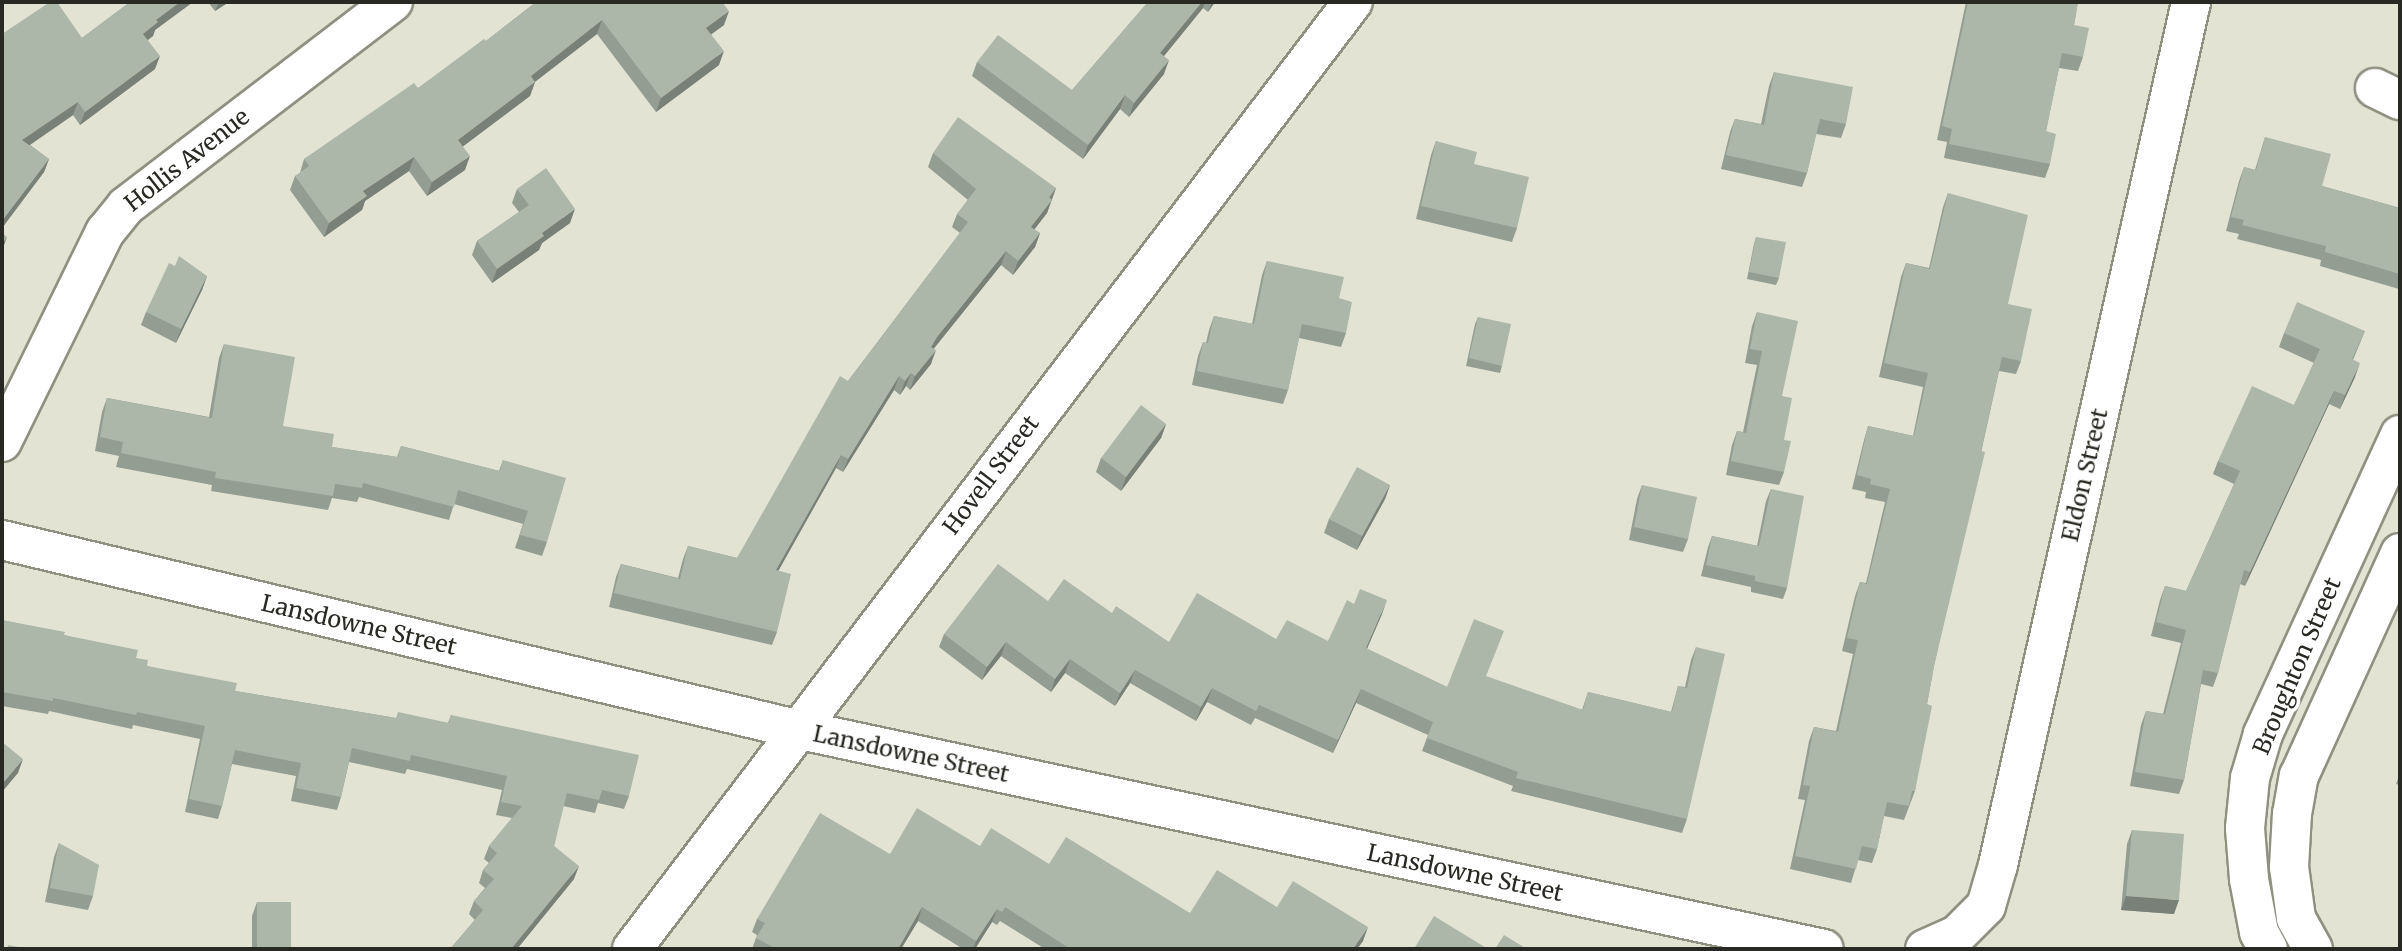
<!DOCTYPE html>
<style>
body{margin:0}
#map{position:relative;width:2402px;height:951px;overflow:hidden;background:#e3e3d3;font-family:Merriweather,serif}
div>[style]{position:absolute}
.roads{filter:drop-shadow(2px 0 #909081) drop-shadow(-2px 0 #909081) drop-shadow(0 2px #909081) drop-shadow(0 -2px #909081)}
.street>*{height:38px;margin:-19px;padding:0 19px;transform-origin:19px;border-radius:19px;background:#fff}
.wall>*{inset:0;background:#949d92}
.shaded-wall>*{inset:0;background:#788077}
.building>*{inset:0;background:#acb7aa}
span{translate:-50% -50%;white-space:nowrap;text-align:center;line-height:1.15;-webkit-text-stroke:7px #fff;paint-order:stroke}
.street-label{font-size:23px;color:#292923}
.frame{position:absolute;inset:0;border:4px solid #292923;pointer-events:none}
</style>
<div id="map">
<div class="roads">
<div class="street">
<div style="left:2375px;top:88px;width:28px;rotate:26deg"></div>
<div style="left:2px;top:442px;width:234px;rotate:-63.9deg"></div>
<div style="left:105px;top:232px;width:33px;rotate:-51deg"></div>
<div style="left:126px;top:206px;width:336px;rotate:-37.4deg"></div>
<div style="left:2px;top:540px;width:816px;rotate:13.39deg"></div>
<div style="left:796px;top:729px;width:1051px;rotate:12.08deg"></div>
<div style="left:632px;top:949px;width:1190px;rotate:-52.72deg"></div>
<div style="left:1925px;top:949px;width:35px;rotate:-24deg"></div>
<div style="left:1957px;top:935px;width:41px;rotate:-45deg"></div>
<div style="left:1986px;top:906px;width:43px;rotate:-73.7deg"></div>
<div style="left:1998px;top:865px;width:884px;rotate:-77.39deg"></div>
<div style="left:2268px;top:949px;width:19px;rotate:-118deg"></div>
<div style="left:2259px;top:932px;width:54px;rotate:-100.7deg"></div>
<div style="left:2249px;top:879px;width:51px;rotate:-94.5deg"></div>
<div style="left:2245px;top:828px;width:50px;rotate:-84.3deg"></div>
<div style="left:2250px;top:778px;width:46px;rotate:-73.5deg"></div>
<div style="left:2263px;top:734px;width:329px;rotate:-65.4deg"></div>
<div style="left:2313px;top:949px;width:35px;rotate:-119deg"></div>
<div style="left:2296px;top:918px;width:51px;rotate:-97.8deg"></div>
<div style="left:2289px;top:867px;width:53px;rotate:-86.8deg"></div>
<div style="left:2292px;top:814px;width:39px;rotate:-80deg"></div>
<div style="left:2299px;top:776px;width:245px;rotate:-65.6deg"></div>
</div>
</div>
<div class="wall">
<div style="clip-path:polygon(130px 2px,193px 2px,155px 30px,153px 36px,148px 40px,155px 69px,80px 125px,73px 115px,30px 145px,49px 159px,44px 172px,2px 228px,2px 34px,82px 38px)"></div>
<div style="clip-path:polygon(208px 2px,229px 2px,215px 11px)"></div>
<div style="clip-path:polygon(536px 2px,724px 4px,724px 25px,711px 34px,719px 65px,656px 112px,597px 34px,535px 82px,530px 96px,463px 146px,465px 170px,427px 196px,409px 171px,365px 201px,362px 210px,324px 237px,290px 190px,295px 176px,300px 173px,304px 159px,418px 88px,486px 41px)"></div>
<div style="clip-path:polygon(1148px 2px,1215px 2px,1208px 12px,1203px 8px,1164px 56px,1164px 74px,1129px 117px,1120px 109px,1083px 159px,972px 76px,977px 62px,1072px 90px)"></div>
<div style="clip-path:polygon(1966px 2px,2078px 2px,2074px 25px,2083px 57px,2078px 71px,2059px 68px,2046px 131px,2050px 164px,2045px 178px,1944px 158px,1947px 142px,1937px 140px)"></div>
<div style="clip-path:polygon(1774px 72px,1846px 124px,1841px 138px,1816px 134px,1807px 173px,1802px 187px,1721px 169px,1730px 132px,1735px 119px,1761px 124px,1769px 86px)"></div>
<div style="clip-path:polygon(2265px 137px,2322px 186px,2400px 208px,2400px 285px,2399px 289px,2320px 266px,2321px 260px,2237px 239px,2239px 234px,2226px 231px,2239px 181px,2244px 167px,2255px 170px)"></div>
<div style="clip-path:polygon(1436px 141px,1474px 164px,1517px 228px,1512px 242px,1416px 219px,1431px 155px)"></div>
<div style="clip-path:polygon(933px 153px,1056px 188px,1047px 213px,1034px 230px,1040px 233px,1035px 247px,1013px 275px,1001px 265px,933px 349px,931px 364px,910px 390px,906px 386px,900px 395px,894px 390px,843px 472px,836px 468px,778px 571px,777px 632px,772px 645px,609px 607px,616px 577px,621px 564px,678px 578px,683px 559px,688px 546px,737px 558px,848px 381px,960px 233px,952px 227px,957px 214px,968px 200px,928px 167px)"></div>
<div style="clip-path:polygon(517px 189px,570px 223px,542px 243px,539px 250px,492px 283px,472px 255px,477px 241px,519px 212px,512px 203px)"></div>
<div style="clip-path:polygon(1948px 193px,2008px 304px,2021px 361px,2016px 374px,1999px 371px,1934px 666px,1927px 704px,1915px 791px,1904px 820px,1884px 816px,1877px 849px,1872px 863px,1858px 860px,1851px 883px,1790px 869px,1805px 800px,1798px 799px,1809px 741px,1814px 727px,1836px 731px,1853px 654px,1842px 651px,1855px 596px,1860px 582px,1866px 583px,1885px 502px,1865px 498px,1866px 492px,1852px 489px,1864px 440px,1868px 426px,1913px 436px,1923px 387px,1879px 377px,1901px 277px,1906px 263px,1929px 268px,1943px 207px)"></div>
<div style="clip-path:polygon(1756px 237px,1779px 278px,1776px 285px,1747px 279px,1754px 244px)"></div>
<div style="clip-path:polygon(1267px 261px,1339px 298px,1346px 333px,1341px 347px,1299px 338px,1288px 390px,1283px 404px,1192px 385px,1198px 356px,1203px 342px,1206px 343px,1209px 330px,1214px 316px,1252px 324px,1262px 275px)"></div>
<div style="clip-path:polygon(207px 276px,202px 290px,176px 343px,141px 325px,146px 312px)"></div>
<div style="clip-path:polygon(1757px 312px,1782px 396px,1784px 472px,1779px 485px,1726px 475px,1732px 445px,1737px 431px,1743px 432px,1757px 365px,1745px 363px,1752px 326px)"></div>
<div style="clip-path:polygon(1478px 317px,1502px 366px,1500px 373px,1466px 366px,1475px 324px)"></div>
<div style="clip-path:polygon(2365px 331px,2353px 360px,2355px 377px,2340px 409px,2329px 404px,2245px 586px,2240px 584px,2218px 673px,2213px 687px,2201px 684px,2184px 780px,2179px 794px,2130px 786px,2141px 725px,2146px 711px,2163px 714px,2181px 643px,2151px 636px,2160px 600px,2165px 586px,2186px 591px,2234px 484px,2213px 474px,2218px 461px,2294px 405px,2314px 363px,2279px 347px,2284px 333px)"></div>
<div style="clip-path:polygon(224px 344px,283px 426px,332px 447px,397px 457px,401px 446px,499px 471px,503px 460px,547px 542px,542px 556px,515px 548px,523px 524px,454px 504px,449px 520px,359px 497px,357px 502px,332px 498px,328px 510px,211px 491px,212px 485px,116px 467px,119px 456px,95px 451px,102px 412px,107px 398px,209px 417px,219px 358px)"></div>
<div style="clip-path:polygon(1166px 424px,1161px 438px,1121px 491px,1096px 472px,1101px 458px)"></div>
<div style="clip-path:polygon(1390px 485px,1385px 499px,1357px 550px,1324px 533px,1329px 519px)"></div>
<div style="clip-path:polygon(1642px 485px,1688px 539px,1683px 552px,1629px 540px,1637px 499px)"></div>
<div style="clip-path:polygon(1771px 489px,1787px 588px,1783px 599px,1751px 592px,1751px 587px,1701px 576px,1708px 547px,1712px 536px,1757px 546px,1766px 501px)"></div>
<div style="clip-path:polygon(1048px 601px,1112px 613px,1169px 642px,1276px 639px,1328px 641px,1354px 604px,1382px 614px,1367px 649px,1447px 687px,1486px 677px,1582px 710px,1588px 692px,1671px 712px,1678px 686px,1685px 687px,1691px 660px,1696px 647px,1687px 819px,1682px 833px,1511px 791px,1513px 786px,1422px 751px,1428px 735px,1356px 703px,1333px 753px,1255px 718px,1251px 725px,1207px 702px,1196px 721px,1130px 683px,1115px 706px,1065px 673px,1051px 692px,1001px 656px,982px 680px,939px 647px,944px 634px)"></div>
<div style="clip-path:polygon(2px 620px,64px 635px,136px 658px,147px 666px,235px 691px,396px 718px,448px 723px,451px 715px,629px 796px,624px 809px,598px 803px,595px 813px,563px 806px,554px 846px,574px 879px,517px 949px,450px 949px,475px 920px,469px 914px,474px 901px,485px 888px,479px 883px,483px 870px,489px 863px,484px 859px,489px 846px,512px 818px,496px 815px,502px 790px,407px 769px,405px 774px,349px 762px,341px 797px,337px 810px,291px 801px,296px 776px,232px 764px,222px 806px,218px 819px,185px 812px,200px 739px,133px 725px,132px 729px,49px 711px,48px 714px,2px 706px)"></div>
<div style="clip-path:polygon(2400px 773px,2400px 785px,2396px 784px)"></div>
<div style="clip-path:polygon(2132px 830px,2174px 914px,2121px 910px,2127px 844px)"></div>
<div style="clip-path:polygon(59px 843px,93px 896px,88px 910px,45px 902px,54px 857px)"></div>
<div style="clip-path:polygon(980px 846px,1049px 864px,1190px 913px,1277px 907px,1363px 941px,1357px 949px,1045px 949px,1000px 921px,997px 925px,992px 922px,975px 949px,963px 949px,918px 921px,901px 949px,752px 949px,757px 935px,752px 932px,757px 919px,890px 854px)"></div>
<div style="clip-path:polygon(257px 902px,291px 949px,252px 949px,252px 916px)"></div>
</div>
<div class="shaded-wall">
<div style="clip-path:polygon(180px 2px,193px 2px,155px 30px,153px 36px,138px 47px,143px 34px,156px 20px)"></div>
<div style="clip-path:polygon(219px 2px,229px 2px,215px 11px)"></div>
<div style="clip-path:polygon(1202px 2px,1205px 2px,1203px 8px,1155px 67px,1160px 53px)"></div>
<div style="clip-path:polygon(1212px 2px,1215px 2px,1208px 12px)"></div>
<div style="clip-path:polygon(729px 11px,724px 25px,701px 42px,706px 28px)"></div>
<div style="clip-path:polygon(602px 20px,597px 34px,528px 87px,535px 82px,530px 96px,453px 154px,458px 140px,531px 76px)"></div>
<div style="clip-path:polygon(724px 51px,719px 65px,656px 112px,661px 98px)"></div>
<div style="clip-path:polygon(160px 56px,155px 69px,80px 125px,85px 112px)"></div>
<div style="clip-path:polygon(1169px 60px,1164px 74px,1129px 117px,1134px 103px)"></div>
<div style="clip-path:polygon(1125px 95px,1120px 109px,1083px 159px,1088px 145px)"></div>
<div style="clip-path:polygon(78px 102px,73px 115px,18px 153px,22px 140px)"></div>
<div style="clip-path:polygon(470px 156px,465px 170px,427px 196px,432px 182px)"></div>
<div style="clip-path:polygon(414px 157px,409px 171px,365px 201px,362px 210px,324px 237px,329px 223px,363px 191px)"></div>
<div style="clip-path:polygon(49px 159px,44px 172px,2px 228px,2px 221px)"></div>
<div style="clip-path:polygon(1056px 188px,1047px 213px,1026px 240px,1031px 227px)"></div>
<div style="clip-path:polygon(575px 209px,570px 223px,542px 243px,539px 250px,492px 283px,497px 269px,542px 233px)"></div>
<div style="clip-path:polygon(1040px 233px,1035px 247px,1013px 275px,1018px 261px)"></div>
<div style="clip-path:polygon(7px 237px,2px 251px,2px 244px)"></div>
<div style="clip-path:polygon(1006px 251px,1001px 265px,932px 351px,931px 347px,937px 337px)"></div>
<div style="clip-path:polygon(207px 276px,202px 290px,176px 343px,181px 329px)"></div>
<div style="clip-path:polygon(936px 350px,931px 364px,910px 390px,915px 376px)"></div>
<div style="clip-path:polygon(2360px 363px,2355px 377px,2340px 409px,2345px 395px)"></div>
<div style="clip-path:polygon(911px 373px,906px 386px,900px 395px,905px 381px)"></div>
<div style="clip-path:polygon(899px 376px,894px 390px,843px 472px,848px 459px)"></div>
<div style="clip-path:polygon(2334px 391px,2329px 404px,2245px 586px,2250px 572px)"></div>
<div style="clip-path:polygon(1166px 424px,1161px 438px,1121px 491px,1126px 477px)"></div>
<div style="clip-path:polygon(841px 455px,836px 468px,771px 584px,776px 570px)"></div>
<div style="clip-path:polygon(1390px 485px,1385px 499px,1357px 550px,1362px 536px)"></div>
<div style="clip-path:polygon(1387px 600px,1382px 614px,1361px 662px,1366px 648px)"></div>
<div style="clip-path:polygon(1006px 642px,1001px 656px,982px 680px,987px 667px)"></div>
<div style="clip-path:polygon(1070px 659px,1065px 673px,1051px 692px,1055px 679px)"></div>
<div style="clip-path:polygon(1135px 670px,1130px 683px,1115px 706px,1120px 693px)"></div>
<div style="clip-path:polygon(1212px 688px,1207px 702px,1196px 721px,1201px 707px)"></div>
<div style="clip-path:polygon(1361px 689px,1356px 703px,1333px 753px,1338px 740px)"></div>
<div style="clip-path:polygon(23px 759px,18px 773px,2px 792px,2px 784px)"></div>
<div style="clip-path:polygon(579px 866px,574px 879px,517px 949px,511px 949px)"></div>
<div style="clip-path:polygon(2126px 896px,2179px 900px,2174px 914px,2121px 910px)"></div>
<div style="clip-path:polygon(922px 907px,918px 921px,901px 949px,898px 949px)"></div>
<div style="clip-path:polygon(997px 909px,992px 922px,975px 949px,973px 949px,976px 941px)"></div>
<div style="clip-path:polygon(1368px 927px,1363px 941px,1357px 949px,1353px 949px)"></div>
</div>
<div class="building">
<div style="clip-path:polygon(50px 2px,57px 2px,82px 38px,130px 2px,180px 2px,156px 20px,158px 22px,143px 34px,160px 56px,85px 112px,78px 102px,22px 140px,49px 159px,2px 221px,2px 34px)"></div>
<div style="clip-path:polygon(536px 2px,722px 2px,729px 11px,706px 28px,724px 51px,661px 98px,602px 20px,531px 76px,535px 82px,458px 140px,470px 156px,432px 182px,414px 157px,363px 191px,367px 196px,329px 223px,295px 176px,309px 166px,304px 159px,414px 83px,418px 88px,484px 39px,486px 41px)"></div>
<div style="clip-path:polygon(1148px 2px,1202px 2px,1160px 53px,1169px 60px,1134px 103px,1125px 95px,1088px 145px,977px 62px,998px 35px,1072px 90px)"></div>
<div style="clip-path:polygon(1968px 2px,2078px 2px,2074px 25px,2089px 28px,2083px 57px,2062px 53px,2046px 131px,2056px 134px,2050px 164px,1949px 144px,1952px 129px,1942px 126px)"></div>
<div style="clip-path:polygon(1774px 72px,1853px 87px,1846px 124px,1820px 119px,1807px 173px,1726px 155px,1735px 119px,1764px 125px)"></div>
<div style="clip-path:polygon(958px 117px,1056px 188px,1049px 197px,1052px 200px,1031px 227px,1040px 233px,1018px 261px,1006px 251px,937px 337px,931px 347px,936px 350px,915px 376px,911px 373px,905px 381px,899px 376px,848px 459px,841px 455px,776px 570px,791px 574px,777px 632px,614px 593px,621px 564px,680px 579px,688px 546px,737px 558px,840px 376px,848px 381px,968px 222px,957px 214px,976px 189px,933px 153px)"></div>
<div style="clip-path:polygon(2265px 137px,2331px 154px,2322px 186px,2400px 208px,2400px 274px,2325px 252px,2326px 246px,2242px 225px,2244px 220px,2231px 217px,2244px 167px,2256px 170px)"></div>
<div style="clip-path:polygon(1436px 141px,1477px 152px,1474px 164px,1529px 177px,1517px 228px,1421px 206px)"></div>
<div style="clip-path:polygon(546px 168px,575px 209px,542px 233px,544px 236px,497px 269px,477px 241px,529px 205px,517px 189px)"></div>
<div style="clip-path:polygon(1948px 193px,2028px 215px,2008px 304px,2032px 309px,2021px 361px,2002px 357px,1981px 451px,1985px 452px,1934px 666px,1927px 704px,1932px 706px,1915px 791px,1912px 791px,1909px 806px,1887px 802px,1877px 849px,1862px 846px,1856px 869px,1795px 856px,1810px 786px,1803px 785px,1814px 727px,1838px 732px,1858px 640px,1847px 638px,1860px 582px,1867px 584px,1890px 489px,1870px 484px,1871px 479px,1857px 475px,1868px 426px,1914px 436px,1928px 373px,1884px 363px,1906px 263px,1930px 269px)"></div>
<div style="clip-path:polygon(2px 233px,7px 237px,2px 244px)"></div>
<div style="clip-path:polygon(1756px 237px,1786px 242px,1779px 278px,1749px 272px)"></div>
<div style="clip-path:polygon(179px 256px,207px 276px,181px 329px,146px 312px,169px 263px,175px 266px)"></div>
<div style="clip-path:polygon(1267px 261px,1344px 277px,1339px 298px,1352px 302px,1346px 333px,1302px 324px,1288px 390px,1197px 371px,1203px 342px,1208px 343px,1214px 316px,1254px 324px)"></div>
<div style="clip-path:polygon(2297px 302px,2365px 331px,2352px 359px,2360px 363px,2345px 395px,2334px 391px,2250px 572px,2244px 570px,2218px 673px,2203px 670px,2184px 780px,2135px 772px,2146px 711px,2165px 714px,2186px 630px,2156px 622px,2165px 586px,2186px 591px,2240px 471px,2218px 461px,2252px 386px,2294px 405px,2320px 349px,2284px 333px)"></div>
<div style="clip-path:polygon(1757px 312px,1798px 321px,1782px 396px,1792px 398px,1784px 440px,1791px 441px,1784px 472px,1731px 461px,1737px 431px,1746px 433px,1762px 351px,1750px 349px)"></div>
<div style="clip-path:polygon(1478px 317px,1511px 324px,1502px 366px,1469px 358px)"></div>
<div style="clip-path:polygon(224px 344px,295px 357px,283px 426px,334px 434px,332px 447px,398px 457px,401px 446px,500px 471px,503px 460px,566px 478px,547px 542px,520px 535px,528px 511px,458px 490px,454px 507px,363px 483px,362px 488px,335px 484px,333px 496px,215px 478px,216px 472px,121px 453px,123px 442px,100px 437px,107px 398px,212px 418px)"></div>
<div style="clip-path:polygon(1141px 405px,1166px 424px,1126px 477px,1101px 458px)"></div>
<div style="clip-path:polygon(1357px 467px,1390px 485px,1362px 536px,1329px 519px)"></div>
<div style="clip-path:polygon(1642px 485px,1697px 497px,1688px 539px,1634px 527px)"></div>
<div style="clip-path:polygon(1771px 489px,1804px 496px,1787px 588px,1755px 581px,1755px 576px,1706px 565px,1712px 536px,1759px 546px)"></div>
<div style="clip-path:polygon(998px 564px,1048px 601px,1064px 579px,1112px 613px,1116px 606px,1169px 642px,1197px 593px,1276px 639px,1287px 620px,1328px 641px,1347px 600px,1354px 604px,1360px 589px,1387px 600px,1366px 648px,1447px 687px,1474px 619px,1504px 631px,1486px 676px,1583px 710px,1588px 692px,1672px 712px,1678px 686px,1687px 688px,1696px 647px,1725px 654px,1687px 819px,1516px 778px,1518px 772px,1427px 738px,1433px 722px,1361px 689px,1338px 740px,1259px 705px,1256px 711px,1212px 688px,1201px 707px,1135px 670px,1120px 693px,1070px 659px,1055px 679px,1006px 642px,987px 667px,944px 634px)"></div>
<div style="clip-path:polygon(2px 620px,65px 632px,64px 635px,138px 650px,136px 658px,148px 660px,147px 666px,237px 683px,235px 691px,396px 718px,398px 712px,449px 723px,451px 715px,639px 755px,629px 796px,602px 790px,599px 800px,567px 793px,554px 846px,579px 866px,511px 949px,450px 949px,483px 910px,474px 901px,494px 879px,483px 870px,497px 853px,489px 846px,522px 806px,501px 802px,507px 776px,411px 755px,410px 761px,352px 748px,341px 797px,296px 788px,301px 763px,235px 750px,222px 806px,189px 799px,205px 726px,137px 712px,136px 715px,53px 698px,53px 701px,2px 692px)"></div>
<div style="clip-path:polygon(2px 742px,23px 759px,2px 784px)"></div>
<div style="clip-path:polygon(917px 808px,980px 846px,991px 828px,1049px 864px,1066px 837px,1190px 913px,1217px 870px,1277px 907px,1293px 881px,1368px 927px,1353px 949px,1069px 949px,1069px 948px,1005px 907px,1002px 912px,997px 909px,976px 941px,922px 907px,898px 949px,776px 949px,756px 938px,765px 923px,757px 919px,820px 813px,890px 854px)"></div>
<div style="clip-path:polygon(2132px 830px,2184px 834px,2179px 900px,2126px 896px)"></div>
<div style="clip-path:polygon(59px 843px,99px 865px,93px 896px,50px 888px)"></div>
<div style="clip-path:polygon(257px 902px,291px 902px,291px 949px,257px 949px)"></div>
<div style="clip-path:polygon(1434px 916px,1488px 949px,1414px 949px)"></div>
<div style="clip-path:polygon(1504px 935px,1527px 949px,1495px 949px)"></div>
<div style="clip-path:polygon(8px 945px,29px 949px,7px 949px)"></div>
</div>
<div class="street-label">
<span style="left:187px;top:160px;rotate:-38deg">Hollis Avenue</span>
<span style="left:991px;top:475px;rotate:-53deg">Hovell Street</span>
<span style="left:2085px;top:475px;rotate:-77deg">Eldon Street</span>
<span style="left:359px;top:625px;rotate:13deg">Lansdowne Street</span>
<span style="left:2297px;top:666px;rotate:-67deg">Broughton Street</span>
<span style="left:911px;top:754px;rotate:12deg">Lansdowne Street</span>
<span style="left:1465px;top:873px;rotate:12deg">Lansdowne Street</span>
</div>
<div class="frame"></div>
</div>
